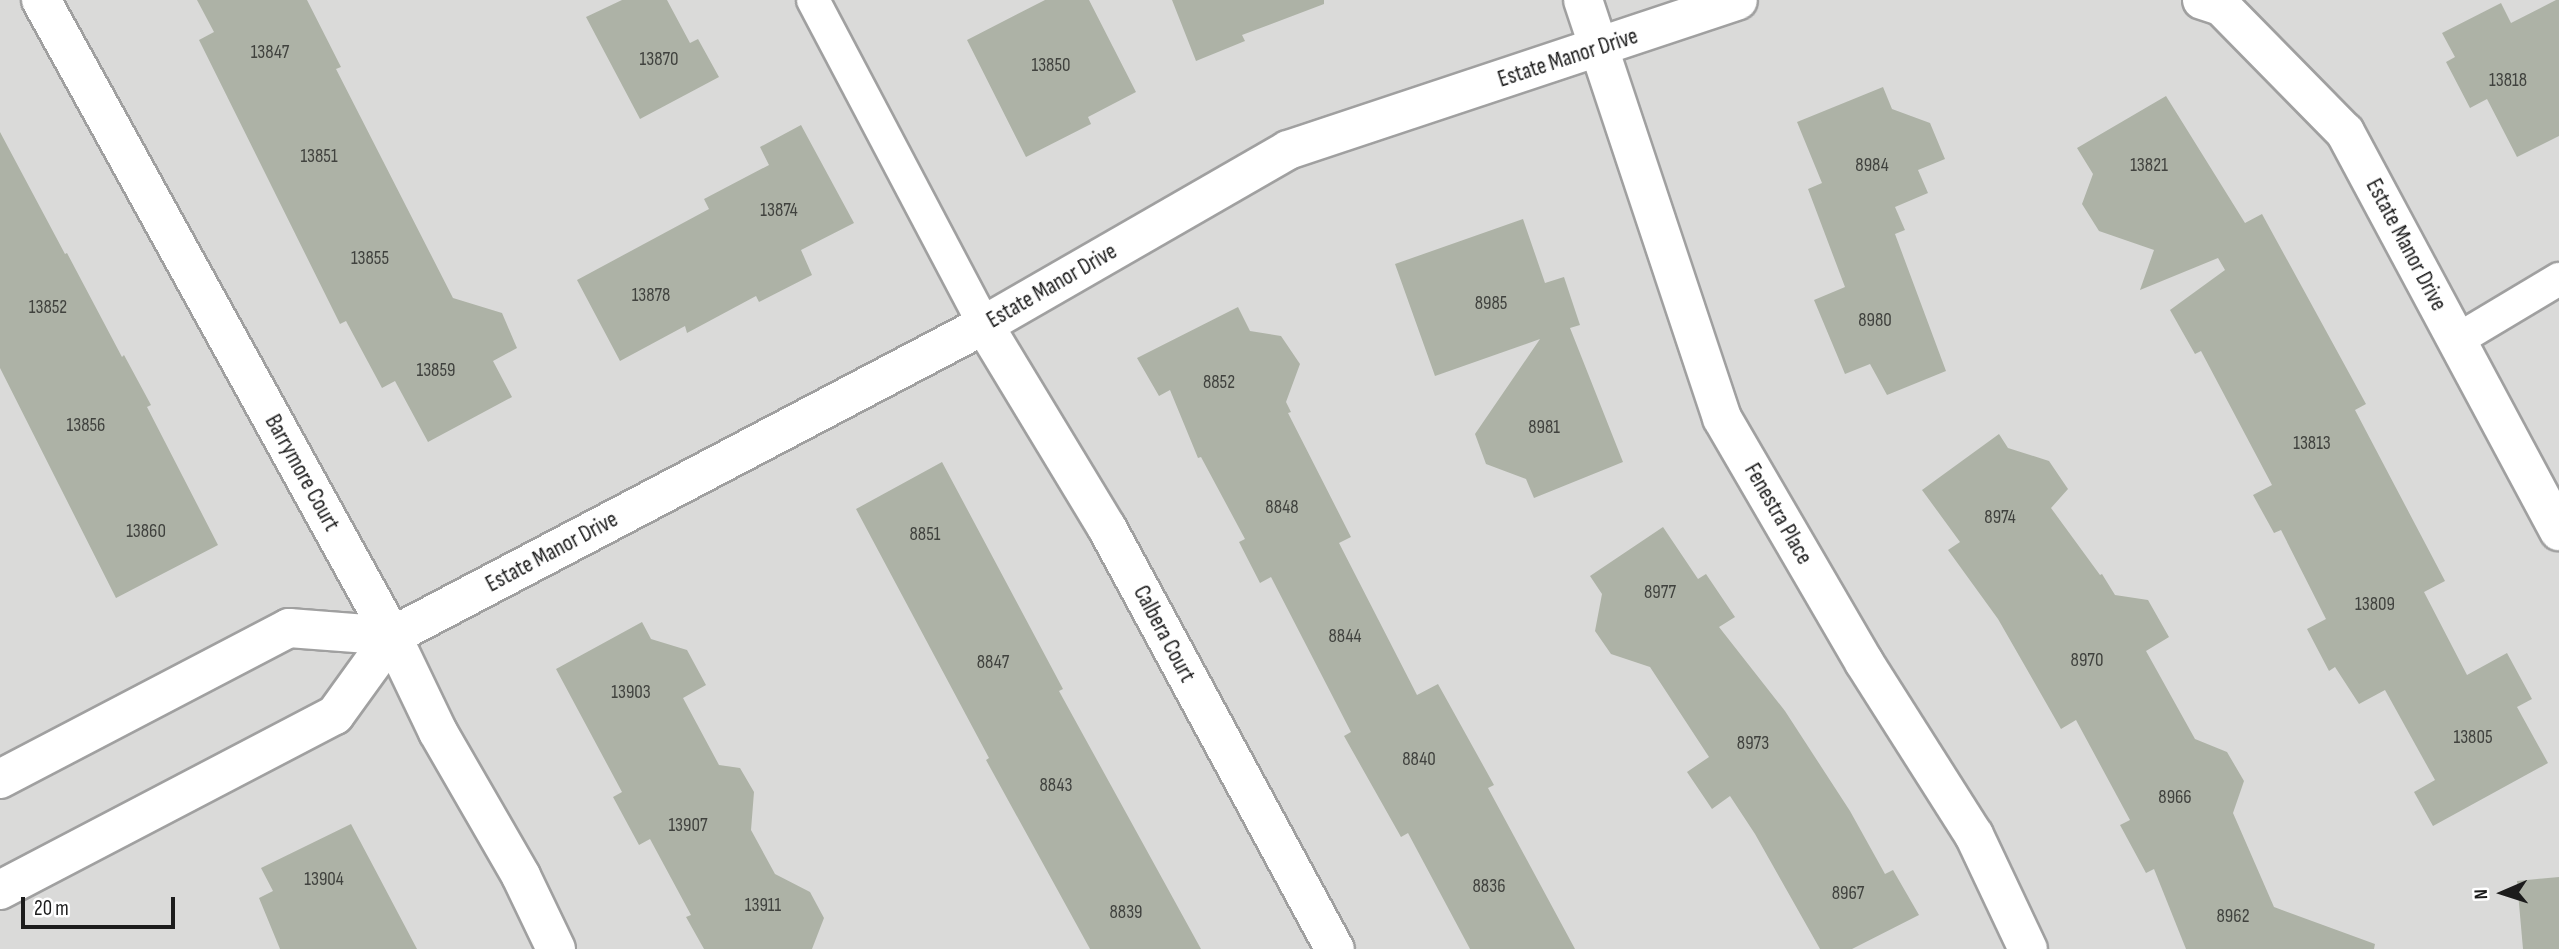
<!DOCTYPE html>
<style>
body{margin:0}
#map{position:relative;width:2559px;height:949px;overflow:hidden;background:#e6ede3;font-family:"Sofia Sans Condensed",sans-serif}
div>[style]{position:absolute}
.residential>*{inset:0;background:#dadad9}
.building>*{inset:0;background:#adb2a6}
.roads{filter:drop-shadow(2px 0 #a0a0a0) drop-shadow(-2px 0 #a0a0a0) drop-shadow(0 2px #a0a0a0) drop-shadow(0 -2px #a0a0a0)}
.service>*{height:32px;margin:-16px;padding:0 16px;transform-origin:16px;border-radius:16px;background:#fff}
.minor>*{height:38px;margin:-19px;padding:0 19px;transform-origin:19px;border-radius:19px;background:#fff}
span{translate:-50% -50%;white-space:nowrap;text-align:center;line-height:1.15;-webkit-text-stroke:5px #fff;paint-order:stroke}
.number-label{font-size:19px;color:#40423e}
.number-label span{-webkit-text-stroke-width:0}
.street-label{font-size:23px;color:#1c1c1c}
.north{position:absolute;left:2468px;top:858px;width:70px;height:70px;-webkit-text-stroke:5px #fff;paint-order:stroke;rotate:267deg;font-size:19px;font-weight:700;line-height:28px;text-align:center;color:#1c1c1c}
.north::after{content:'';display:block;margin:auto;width:24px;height:32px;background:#1c1c1c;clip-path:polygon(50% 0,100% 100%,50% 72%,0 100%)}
.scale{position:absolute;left:21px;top:897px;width:154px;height:32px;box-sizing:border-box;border:4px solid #1c1c1c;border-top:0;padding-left:9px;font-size:21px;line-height:24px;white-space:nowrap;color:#1c1c1c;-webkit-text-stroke:5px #fff;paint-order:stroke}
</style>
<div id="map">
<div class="residential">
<div style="clip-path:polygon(0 0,2559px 0,2559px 949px,0 949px)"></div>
</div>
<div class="building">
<div style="clip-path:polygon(197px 0,307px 0,341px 67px,336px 69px,453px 298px,502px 313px,517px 348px,493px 361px,512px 397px,428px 442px,395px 381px,382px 388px,346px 321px,340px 324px,199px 40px,214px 32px)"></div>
<div style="clip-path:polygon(622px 0,667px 0,690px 43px,698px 39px,719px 77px,640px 119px,586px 17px)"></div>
<div style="clip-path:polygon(1045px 0,1089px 0,1136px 92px,1088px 117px,1091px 124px,1026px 157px,967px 40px)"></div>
<div style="clip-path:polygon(1172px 0,1324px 0,1324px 4px,1242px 35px,1245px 41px,1196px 61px)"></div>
<div style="clip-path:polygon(2556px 0,2559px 0,2559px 136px,2517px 157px,2487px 99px,2470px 108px,2446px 62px,2455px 57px,2442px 33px,2501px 3px,2511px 23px)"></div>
<div style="clip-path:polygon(1883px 87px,1892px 109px,1930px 123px,1945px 159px,1918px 170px,1928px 193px,1895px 207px,1905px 230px,1895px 234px,1946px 371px,1887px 395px,1870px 364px,1845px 374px,1814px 300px,1845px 287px,1808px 189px,1822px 183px,1797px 122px)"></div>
<div style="clip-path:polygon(2166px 96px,2245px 223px,2262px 214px,2366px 404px,2355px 410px,2445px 581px,2424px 592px,2467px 675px,2507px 653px,2532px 699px,2517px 707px,2548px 763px,2433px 826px,2414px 792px,2435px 780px,2385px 690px,2359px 704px,2335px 667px,2329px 671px,2307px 629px,2326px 619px,2281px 530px,2274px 533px,2253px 495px,2272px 485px,2201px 351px,2195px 354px,2170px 310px,2225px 270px,2218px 258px,2140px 290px,2154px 250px,2099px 231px,2082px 204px,2093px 174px,2077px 148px)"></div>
<div style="clip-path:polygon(801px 125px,854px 223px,801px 250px,812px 275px,759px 302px,756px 296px,687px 333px,685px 326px,620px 361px,577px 280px,709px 209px,704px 199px,769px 165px,760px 147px)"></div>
<div style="clip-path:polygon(0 132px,65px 254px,67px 253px,122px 357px,124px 355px,151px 405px,147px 407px,218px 545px,116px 598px,0 368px)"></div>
<div style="clip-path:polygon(1523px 219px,1545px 283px,1564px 277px,1580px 325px,1570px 328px,1623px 462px,1534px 498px,1526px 479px,1486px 464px,1475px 434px,1540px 339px,1435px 376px,1395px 264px)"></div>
<div style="clip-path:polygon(1238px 307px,1250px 331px,1281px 336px,1300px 364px,1286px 402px,1291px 412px,1288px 413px,1351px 537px,1339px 543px,1417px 695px,1438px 684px,1494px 785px,1488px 788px,1575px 949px,1470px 949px,1408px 833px,1401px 837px,1344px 736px,1351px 732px,1271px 577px,1260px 583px,1239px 542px,1245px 539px,1201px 457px,1198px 458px,1170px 390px,1159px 396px,1137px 358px)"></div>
<div style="clip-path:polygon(1999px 434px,2008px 448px,2049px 461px,2068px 489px,2051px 508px,2100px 575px,2102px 574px,2115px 595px,2148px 600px,2169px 637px,2146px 651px,2195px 739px,2227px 752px,2244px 781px,2233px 813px,2274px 907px,2375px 944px,2374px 949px,2186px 949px,2154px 869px,2146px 873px,2120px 825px,2130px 820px,2076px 720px,2061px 729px,1998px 619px,1948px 550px,1960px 542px,1922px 490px)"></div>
<div style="clip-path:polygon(942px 462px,1063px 689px,1059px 691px,1201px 949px,1090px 949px,986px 760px,989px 758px,856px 509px)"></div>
<div style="clip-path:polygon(1663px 527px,1698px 579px,1706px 574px,1735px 617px,1719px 627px,1785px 711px,1850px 811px,1885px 874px,1893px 870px,1919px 915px,1852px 949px,1820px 949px,1755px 834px,1730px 796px,1712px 809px,1687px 772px,1709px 757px,1650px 667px,1611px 654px,1595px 631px,1602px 594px,1590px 576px)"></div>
<div style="clip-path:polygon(642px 622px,651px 639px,687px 650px,706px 685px,683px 698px,719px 765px,740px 768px,754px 792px,751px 830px,775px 874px,810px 892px,824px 918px,812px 949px,704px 949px,686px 917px,691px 915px,650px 839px,639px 845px,613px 797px,622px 792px,556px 669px)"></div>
<div style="clip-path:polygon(351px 824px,417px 949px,280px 949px,259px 898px,273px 891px,261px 868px)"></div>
<div style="clip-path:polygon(2559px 877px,2559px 949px,2523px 949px,2517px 881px)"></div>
</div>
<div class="roads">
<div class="service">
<div style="left:813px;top:0;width:367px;rotate:62.2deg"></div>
<div style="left:2457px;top:340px;width:119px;rotate:-30.9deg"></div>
</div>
<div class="minor">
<div style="left:41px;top:0;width:726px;rotate:61.11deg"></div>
<div style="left:392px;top:636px;width:106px;rotate:64.4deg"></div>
<div style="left:438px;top:732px;width:166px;rotate:60deg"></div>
<div style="left:521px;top:876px;width:81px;rotate:64.4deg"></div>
<div style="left:1583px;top:0;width:441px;rotate:71.6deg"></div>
<div style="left:1722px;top:418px;width:282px;rotate:59.8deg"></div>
<div style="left:1864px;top:662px;width:205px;rotate:57.6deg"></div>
<div style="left:1974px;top:835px;width:126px;rotate:64.7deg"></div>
<div style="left:2202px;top:0;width:20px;rotate:18deg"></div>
<div style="left:2221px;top:6px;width:177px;rotate:45.5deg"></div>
<div style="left:2345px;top:132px;width:453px;rotate:61.8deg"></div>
<div style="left:984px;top:325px;width:237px;rotate:58.8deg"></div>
<div style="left:1107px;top:528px;width:479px;rotate:61.6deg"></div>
<div style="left:0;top:779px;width:326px;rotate:-27.6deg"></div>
<div style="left:289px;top:628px;width:103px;rotate:4.4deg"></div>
<div style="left:0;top:890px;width:378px;rotate:-27.6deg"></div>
<div style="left:335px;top:715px;width:97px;rotate:-54.2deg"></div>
<div style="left:392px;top:636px;width:669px;rotate:-27.71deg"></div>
<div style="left:984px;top:325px;width:351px;rotate:-29.9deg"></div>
<div style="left:1288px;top:150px;width:474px;rotate:-18.4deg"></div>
</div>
</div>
<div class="number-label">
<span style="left:270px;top:53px">13847</span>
<span style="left:659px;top:60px">13870</span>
<span style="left:1051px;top:66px">13850</span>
<span style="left:2508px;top:81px">13818</span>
<span style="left:319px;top:157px">13851</span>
<span style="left:1872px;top:166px">8984</span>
<span style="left:2149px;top:166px">13821</span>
<span style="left:779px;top:211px">13874</span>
<span style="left:370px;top:259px">13855</span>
<span style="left:651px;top:296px">13878</span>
<span style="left:1491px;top:304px">8985</span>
<span style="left:48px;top:308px">13852</span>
<span style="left:1875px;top:321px">8980</span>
<span style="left:436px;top:371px">13859</span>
<span style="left:1219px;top:383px">8852</span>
<span style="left:86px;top:426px">13856</span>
<span style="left:1544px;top:428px">8981</span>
<span style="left:2312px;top:444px">13813</span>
<span style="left:1282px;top:508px">8848</span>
<span style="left:2000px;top:518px">8974</span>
<span style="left:146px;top:532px">13860</span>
<span style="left:925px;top:535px">8851</span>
<span style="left:1660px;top:593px">8977</span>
<span style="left:2375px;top:605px">13809</span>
<span style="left:1345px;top:637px">8844</span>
<span style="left:2087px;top:661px">8970</span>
<span style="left:993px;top:663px">8847</span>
<span style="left:631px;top:693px">13903</span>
<span style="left:2473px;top:738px">13805</span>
<span style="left:1753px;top:744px">8973</span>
<span style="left:1419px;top:760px">8840</span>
<span style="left:1056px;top:786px">8843</span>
<span style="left:2175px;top:798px">8966</span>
<span style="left:688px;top:826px">13907</span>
<span style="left:324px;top:880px">13904</span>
<span style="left:1489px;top:887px">8836</span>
<span style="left:1848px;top:894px">8967</span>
<span style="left:763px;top:906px">13911</span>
<span style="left:1126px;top:913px">8839</span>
<span style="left:2233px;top:917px">8962</span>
</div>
<div class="street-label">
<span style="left:1568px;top:58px;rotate:-18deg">Estate Manor Drive</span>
<span style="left:2406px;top:245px;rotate:62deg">Estate Manor Drive</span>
<span style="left:1052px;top:286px;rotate:-30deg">Estate Manor Drive</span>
<span style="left:302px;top:473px;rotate:61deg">Barrymore Court</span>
<span style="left:1778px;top:514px;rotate:60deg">Fenestra Place</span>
<span style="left:552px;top:552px;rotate:-28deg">Estate Manor Drive</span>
<span style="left:1164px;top:634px;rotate:62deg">Calbera Court</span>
</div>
<div class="north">N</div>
<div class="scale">20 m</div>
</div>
